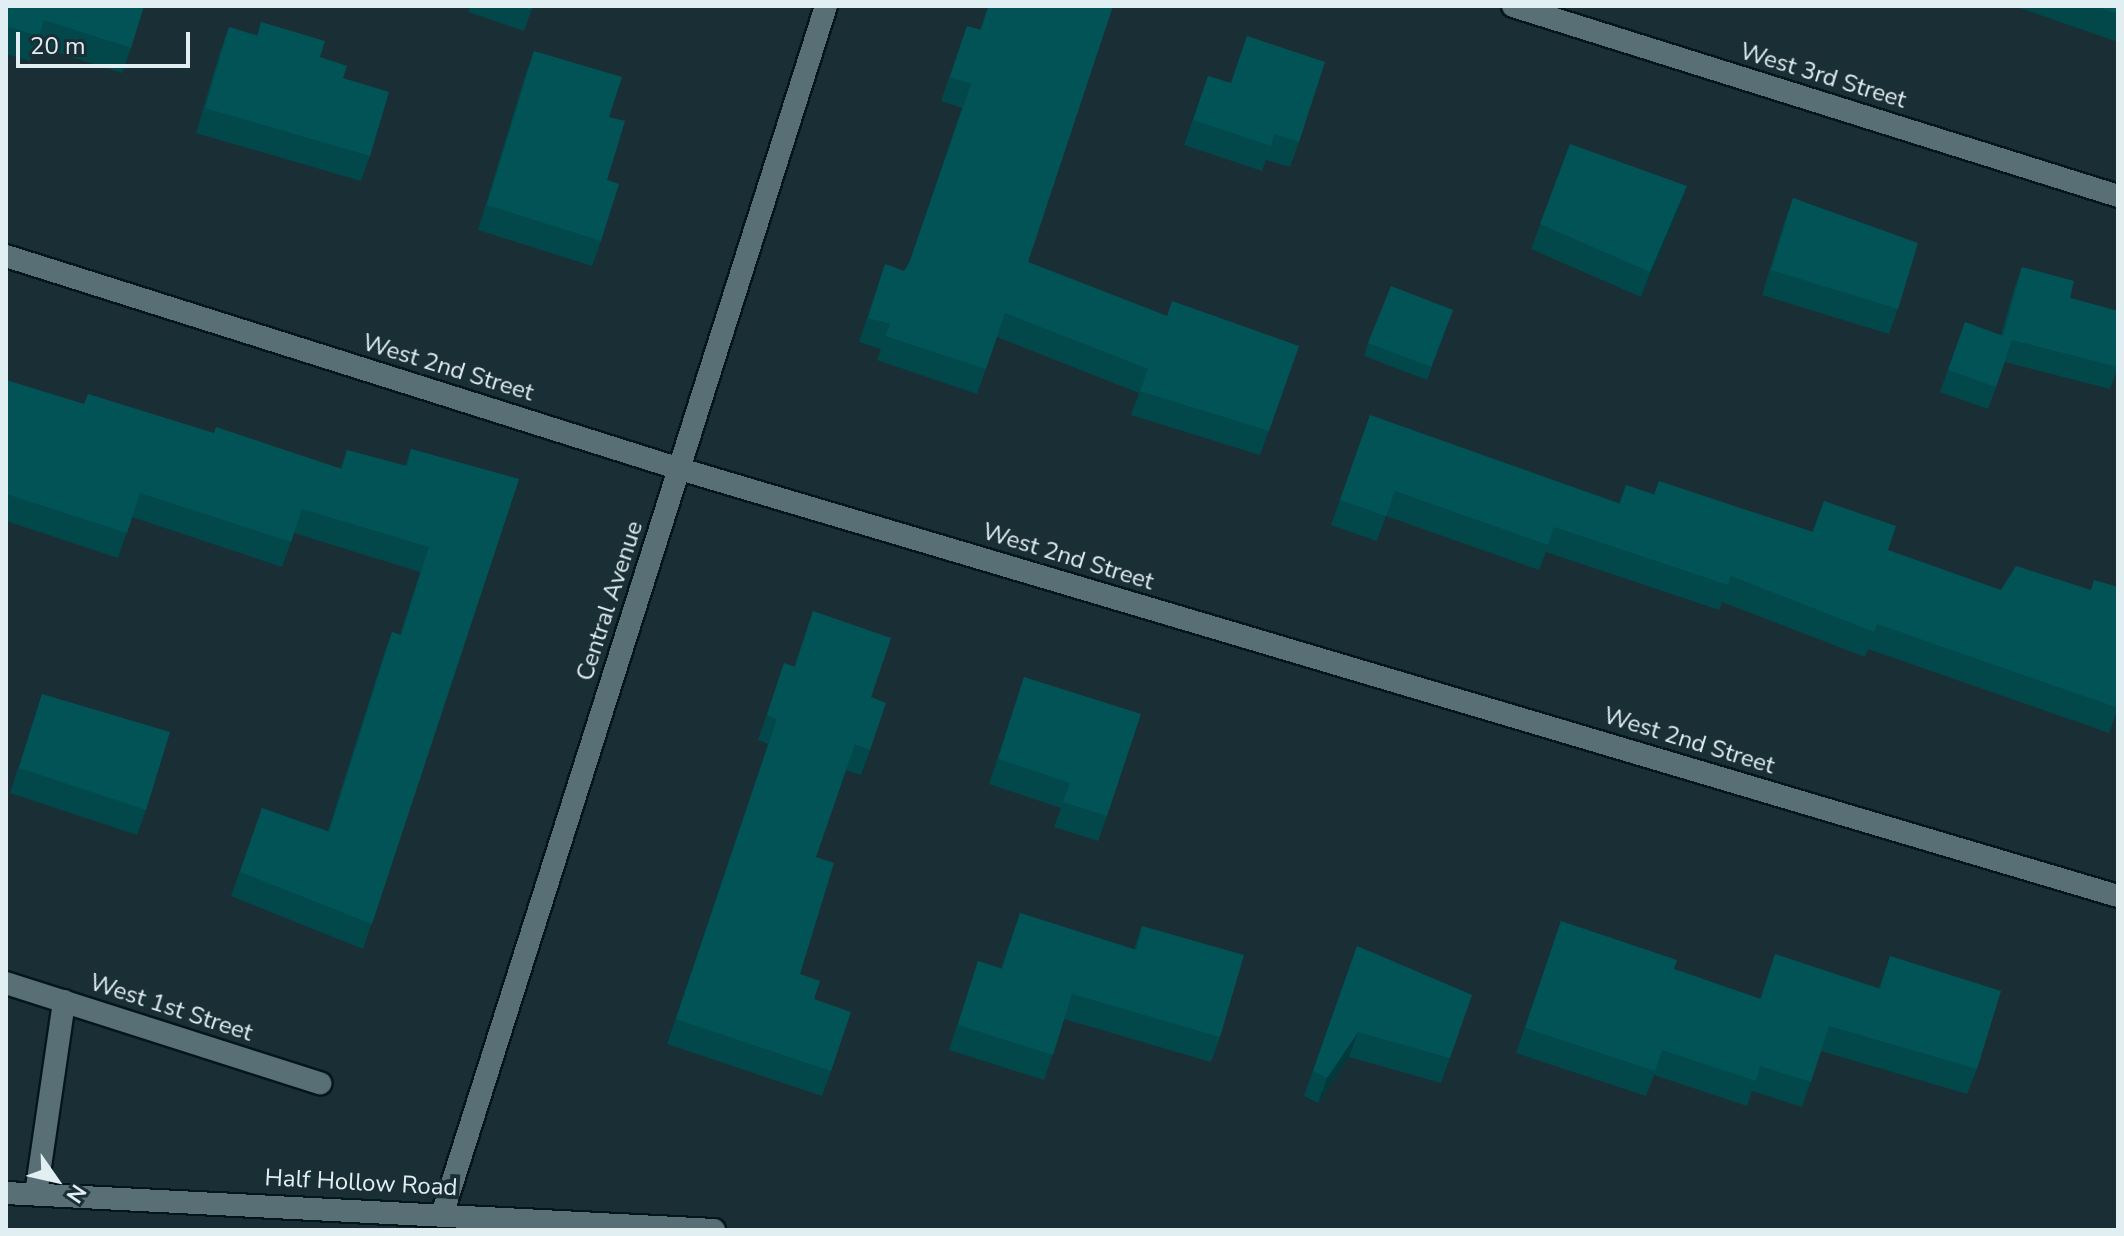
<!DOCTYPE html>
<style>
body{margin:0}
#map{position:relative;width:2124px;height:1236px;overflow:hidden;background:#1a2f35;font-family:"Nunito Sans",sans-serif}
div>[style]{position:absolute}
.roads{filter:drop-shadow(2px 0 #03161c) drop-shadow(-2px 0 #03161c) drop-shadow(0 2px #03161c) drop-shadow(0 -2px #03161c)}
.minor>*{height:22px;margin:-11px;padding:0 11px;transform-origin:11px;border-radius:11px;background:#596f76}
.tertiary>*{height:22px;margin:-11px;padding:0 11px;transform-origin:11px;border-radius:11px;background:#596f76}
.wall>*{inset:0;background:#02474a}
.shaded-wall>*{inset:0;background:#013a3c}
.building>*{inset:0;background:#025356}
span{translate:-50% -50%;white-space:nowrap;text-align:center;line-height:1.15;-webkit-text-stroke:8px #1a2f35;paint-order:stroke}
.street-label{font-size:24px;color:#e1eef2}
.frame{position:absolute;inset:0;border:8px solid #e1eef2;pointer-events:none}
.north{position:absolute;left:16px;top:1140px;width:80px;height:80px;-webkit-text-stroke:6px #1a2f35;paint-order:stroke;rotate:124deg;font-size:22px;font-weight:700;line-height:32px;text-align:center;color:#e1eef2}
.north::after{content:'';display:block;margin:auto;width:28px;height:36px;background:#e1eef2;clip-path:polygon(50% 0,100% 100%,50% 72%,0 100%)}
.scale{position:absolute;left:16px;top:32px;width:174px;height:36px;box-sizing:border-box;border:4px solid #e1eef2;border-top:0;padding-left:10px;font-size:24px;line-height:28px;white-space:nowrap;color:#e1eef2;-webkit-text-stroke:6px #1a2f35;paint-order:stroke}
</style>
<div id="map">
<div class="roads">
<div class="minor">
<div style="left:1513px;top:6px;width:634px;rotate:17.43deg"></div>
<div style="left:6px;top:256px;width:707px;rotate:17.54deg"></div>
<div style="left:680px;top:469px;width:1500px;rotate:16.54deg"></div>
<div style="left:6px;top:983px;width:330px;rotate:17.7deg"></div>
<div style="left:36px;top:1194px;width:195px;rotate:-81.7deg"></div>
<div style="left:443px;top:1212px;width:1265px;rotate:-72.38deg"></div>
</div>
<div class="tertiary">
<div style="left:6px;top:1193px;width:709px;rotate:2.99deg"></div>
</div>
</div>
<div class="wall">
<div style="clip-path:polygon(6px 6px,131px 48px,122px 73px,36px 46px,30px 61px,6px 54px)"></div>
<div style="clip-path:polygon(470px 6px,533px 6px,524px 31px,468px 12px)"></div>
<div style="clip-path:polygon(988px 6px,1112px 6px,1028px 262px,1167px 316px,1299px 346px,1260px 455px,1131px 415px,1139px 393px,997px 337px,977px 394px,877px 360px,881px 349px,859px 342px,885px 264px,904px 271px,909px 263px,962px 108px,941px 101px,967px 26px,980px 30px)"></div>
<div style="clip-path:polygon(2014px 6px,2118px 6px,2118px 42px)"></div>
<div style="clip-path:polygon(261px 22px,320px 57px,343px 78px,370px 156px,361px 181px,196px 133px,220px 52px,229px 27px,257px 35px)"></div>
<div style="clip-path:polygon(1247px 36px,1299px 142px,1290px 167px,1266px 160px,1262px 171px,1184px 145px,1208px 76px,1231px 83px)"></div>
<div style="clip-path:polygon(534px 51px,609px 117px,601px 241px,592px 266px,478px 230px,525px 76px)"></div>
<div style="clip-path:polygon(1570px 144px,1678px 211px,1641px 297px,1531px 249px)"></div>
<div style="clip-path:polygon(1793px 198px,1898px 309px,1889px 334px,1762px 295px,1784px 223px)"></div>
<div style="clip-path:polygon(2022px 267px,2070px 298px,2118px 311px,2118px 368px,2110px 389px,2005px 362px,1988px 409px,1940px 392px,1965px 322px,2001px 335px,2014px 289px)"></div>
<div style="clip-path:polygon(1453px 310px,1427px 380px,1364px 356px,1368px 343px)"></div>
<div style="clip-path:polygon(6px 380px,84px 404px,213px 433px,340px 469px,347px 450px,405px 466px,411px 449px,519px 479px,363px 949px,231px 896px,262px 808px,328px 831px,383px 657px,392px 632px,400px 635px,420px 572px,294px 533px,282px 567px,132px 517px,118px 558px,6px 521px)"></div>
<div style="clip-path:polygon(1370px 415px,1619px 503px,1626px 485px,1654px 494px,1812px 532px,1824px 501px,1888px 550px,2118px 708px,2109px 733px,1868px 649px,1865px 657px,1722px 602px,1719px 610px,1546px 552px,1539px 570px,1386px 516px,1377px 541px,1331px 525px)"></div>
<div style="clip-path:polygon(813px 611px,871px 697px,870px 750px,861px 775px,846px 770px,816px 857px,800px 974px,814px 999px,831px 1071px,822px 1096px,667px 1044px,768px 744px,758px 740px,784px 663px,794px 667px)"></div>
<div style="clip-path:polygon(1024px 677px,1107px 816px,1098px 841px,1054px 827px,1061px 808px,989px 784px)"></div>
<div style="clip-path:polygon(42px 694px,146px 810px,137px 835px,10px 793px)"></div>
<div style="clip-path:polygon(1020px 913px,1134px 949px,1142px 926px,1220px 1037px,1211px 1062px,1064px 1019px,1044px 1080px,949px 1050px,978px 961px,1001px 968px)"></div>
<div style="clip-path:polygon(1561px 921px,1674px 969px,1760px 999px,1775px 954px,1879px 988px,1890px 956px,1977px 1069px,1967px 1094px,1821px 1051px,1802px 1107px,1752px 1091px,1747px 1106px,1654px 1075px,1646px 1096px,1516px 1053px)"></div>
<div style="clip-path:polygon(1357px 946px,1472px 995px,1441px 1083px,1349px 1057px,1318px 1103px,1304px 1096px)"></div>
</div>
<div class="shaded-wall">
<div style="clip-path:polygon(1687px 186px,1678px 211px,1641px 297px,1650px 272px)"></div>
<div style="clip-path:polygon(1358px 1032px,1349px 1057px,1318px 1103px,1327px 1078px)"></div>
</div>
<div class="building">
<div style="clip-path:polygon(6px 6px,144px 6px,131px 48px,44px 20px,39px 36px,6px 26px)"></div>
<div style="clip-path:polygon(519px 6px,533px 6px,531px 10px)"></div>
<div style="clip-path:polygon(989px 6px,1113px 6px,1028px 262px,1167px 316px,1172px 301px,1299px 346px,1269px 431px,1140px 391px,1148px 369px,1005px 313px,986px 369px,885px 336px,890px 324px,868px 318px,885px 264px,904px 271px,910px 261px,971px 84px,950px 77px,967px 26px,981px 30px)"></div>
<div style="clip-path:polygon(2095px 6px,2118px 6px,2118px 14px)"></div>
<div style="clip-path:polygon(261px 22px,325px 41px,320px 57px,347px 66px,343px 78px,389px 92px,370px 156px,205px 108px,229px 27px,258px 36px)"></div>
<div style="clip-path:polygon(1247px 36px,1325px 62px,1299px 142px,1274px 134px,1271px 146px,1193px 120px,1208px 76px,1231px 83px)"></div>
<div style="clip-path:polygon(534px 51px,622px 77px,609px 117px,625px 121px,607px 180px,619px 184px,601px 241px,487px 205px)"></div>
<div style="clip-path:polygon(1570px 144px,1687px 186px,1650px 272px,1540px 224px)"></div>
<div style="clip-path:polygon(1793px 198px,1918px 243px,1898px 309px,1771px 270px)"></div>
<div style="clip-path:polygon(2022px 267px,2074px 281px,2070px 298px,2118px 311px,2118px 367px,2012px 340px,1996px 387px,1948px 370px,1965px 322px,2003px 336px)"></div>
<div style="clip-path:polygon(1391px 286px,1453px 310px,1431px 367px,1368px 343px)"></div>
<div style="clip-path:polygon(6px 380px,84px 404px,88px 394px,214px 433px,216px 427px,342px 469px,347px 450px,407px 466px,411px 449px,519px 479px,372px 924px,240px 872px,262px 808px,329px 832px,392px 632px,401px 635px,429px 547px,302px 509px,291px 542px,140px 493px,127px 533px,6px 494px)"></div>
<div style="clip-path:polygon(1370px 415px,1620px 504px,1626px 485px,1654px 495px,1659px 481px,1813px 532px,1824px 501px,1896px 526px,1888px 550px,2001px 590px,2016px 566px,2091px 590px,2094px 580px,2118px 587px,2118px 708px,1877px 624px,1874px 632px,1731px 576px,1728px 585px,1554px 527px,1548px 545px,1395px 491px,1386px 516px,1340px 500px)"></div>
<div style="clip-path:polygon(813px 611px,891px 638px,871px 697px,886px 703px,870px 750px,855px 744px,816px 857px,834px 863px,800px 974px,820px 981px,814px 999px,851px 1012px,831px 1071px,676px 1019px,777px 719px,767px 715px,784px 663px,795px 667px)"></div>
<div style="clip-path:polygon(1024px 677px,1141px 714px,1107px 816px,1063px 802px,1070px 783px,998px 759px)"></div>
<div style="clip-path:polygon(42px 694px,170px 732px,146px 810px,19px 768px)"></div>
<div style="clip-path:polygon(1020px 913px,1136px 950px,1142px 926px,1244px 955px,1220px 1037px,1072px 994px,1053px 1055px,958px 1025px,978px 961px,1002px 969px)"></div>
<div style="clip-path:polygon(1561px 921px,1677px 960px,1674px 969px,1761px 999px,1775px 954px,1880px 989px,1890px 956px,2001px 991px,1977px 1069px,1829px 1026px,1811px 1082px,1760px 1066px,1756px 1081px,1662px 1050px,1655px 1071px,1525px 1028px)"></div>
<div style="clip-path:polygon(1357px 946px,1472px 995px,1450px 1058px,1358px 1032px,1327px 1078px,1313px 1071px)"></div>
</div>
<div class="street-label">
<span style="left:1823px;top:76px;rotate:17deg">West 3rd Street</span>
<span style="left:448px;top:368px;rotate:17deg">West 2nd Street</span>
<span style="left:1068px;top:557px;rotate:17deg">West 2nd Street</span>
<span style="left:610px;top:601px;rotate:-72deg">Central Avenue</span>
<span style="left:1689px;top:741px;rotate:17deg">West 2nd Street</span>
<span style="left:171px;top:1008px;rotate:18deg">West 1st Street</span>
<span style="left:361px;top:1183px;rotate:3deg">Half Hollow Road</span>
</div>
<div class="frame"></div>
<div class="north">N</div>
<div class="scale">20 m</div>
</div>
